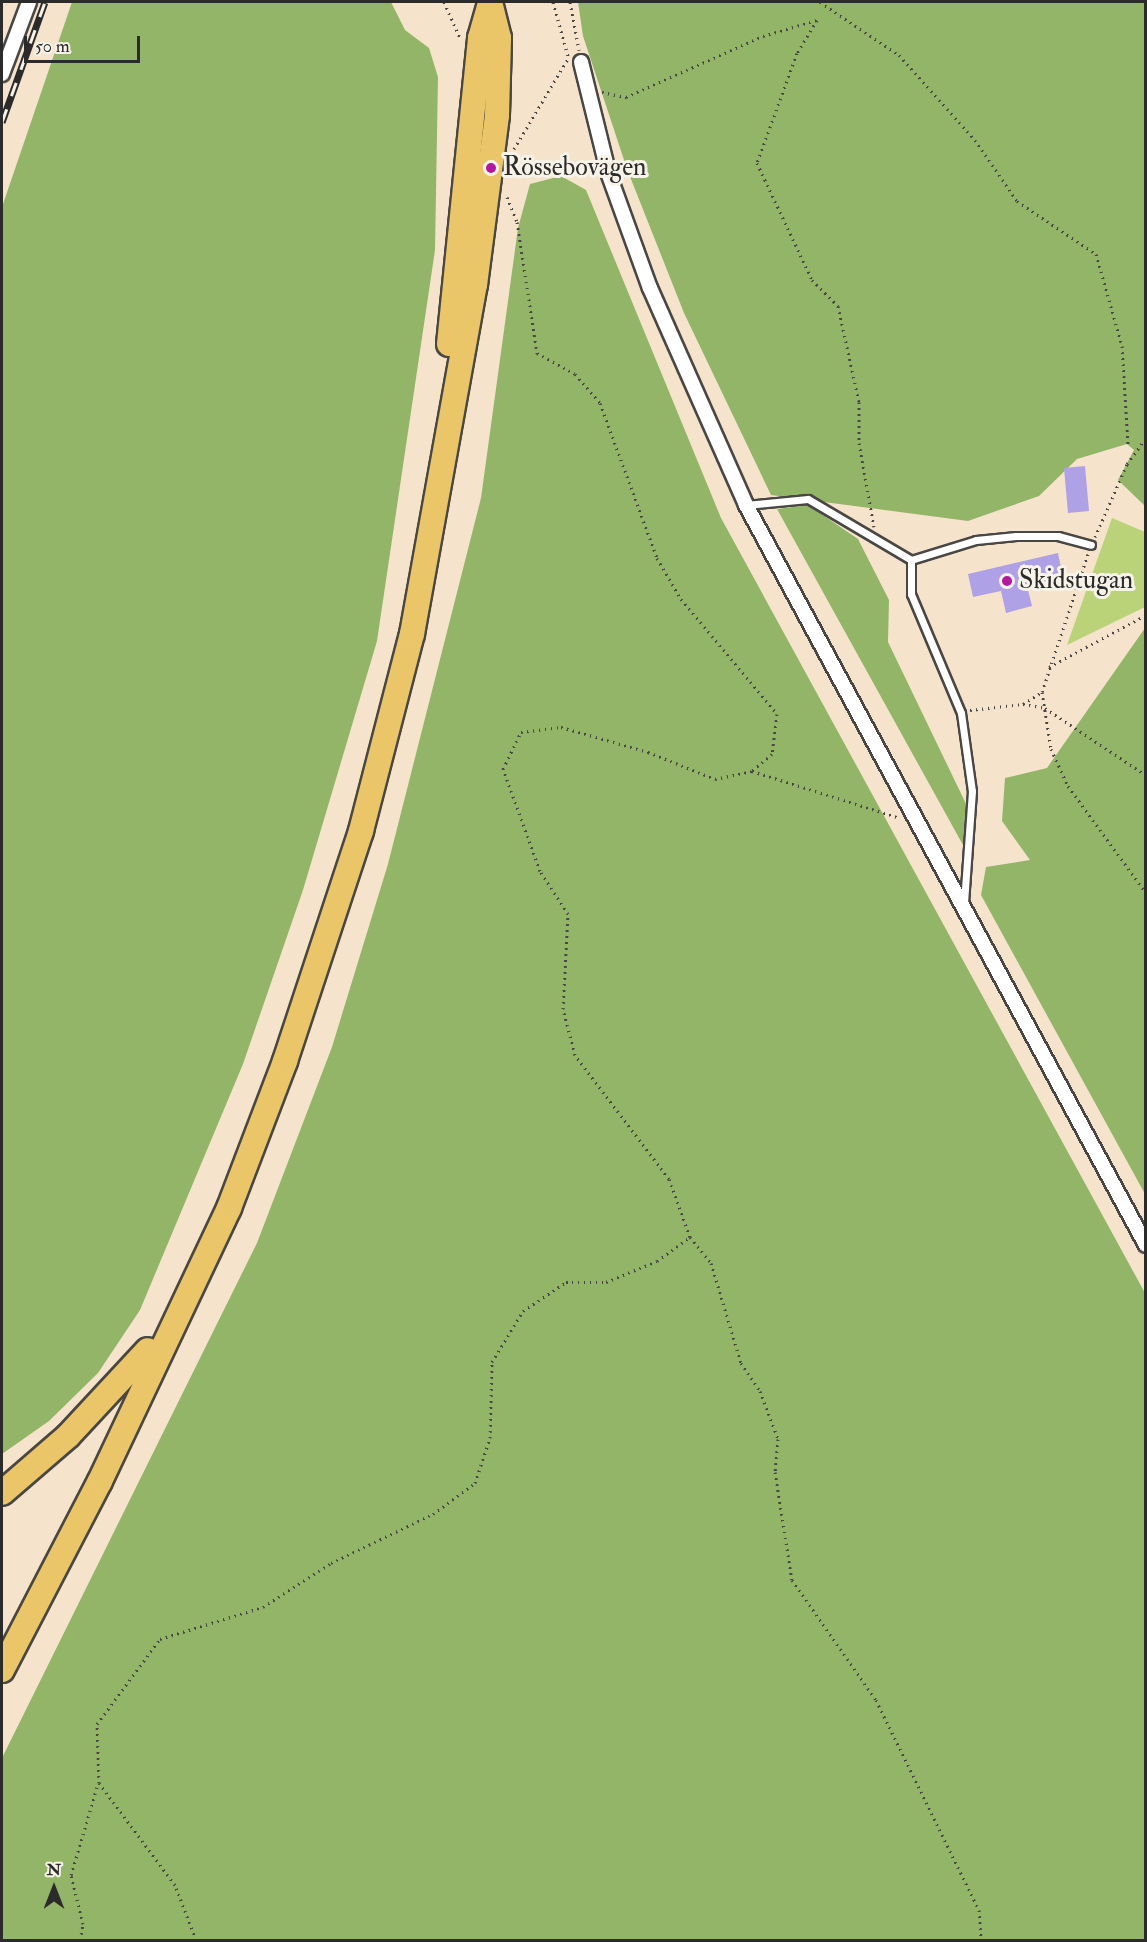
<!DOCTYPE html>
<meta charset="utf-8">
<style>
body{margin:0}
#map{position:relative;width:1147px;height:1942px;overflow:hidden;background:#f5e3cc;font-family:"IM FELL Double Pica",serif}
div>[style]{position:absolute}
.green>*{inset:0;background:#bad378}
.forest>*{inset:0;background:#93b568}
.building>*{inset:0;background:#afa1e5}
.path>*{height:3px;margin-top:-1.5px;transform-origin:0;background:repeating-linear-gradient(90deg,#494743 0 1.5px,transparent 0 6px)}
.roads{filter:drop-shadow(2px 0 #494743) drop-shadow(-2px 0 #494743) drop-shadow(0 2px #494743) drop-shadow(0 -2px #494743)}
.lane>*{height:7px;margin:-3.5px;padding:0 3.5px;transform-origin:3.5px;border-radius:3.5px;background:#fff}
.street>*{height:14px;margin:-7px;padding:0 7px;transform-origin:7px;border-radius:7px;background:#fff}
.highway>*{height:24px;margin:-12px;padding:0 12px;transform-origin:12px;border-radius:12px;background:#ebc669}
.rail>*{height:7px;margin-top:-3.5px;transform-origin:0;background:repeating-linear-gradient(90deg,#f7f3e8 0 14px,#2b2b2b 0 28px);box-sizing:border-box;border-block:2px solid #2b2b2b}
.dots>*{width:16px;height:16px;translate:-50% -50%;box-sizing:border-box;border:3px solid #f7f3e8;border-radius:50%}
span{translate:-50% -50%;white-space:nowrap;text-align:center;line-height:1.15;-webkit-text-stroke:6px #f7f3e8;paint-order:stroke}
.poi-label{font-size:26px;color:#2b2b2b}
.left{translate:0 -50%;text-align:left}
.frame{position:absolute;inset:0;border:3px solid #2b2b2b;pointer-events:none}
.north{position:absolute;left:24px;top:1858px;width:60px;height:60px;-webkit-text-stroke:4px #f7f3e8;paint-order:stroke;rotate:0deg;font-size:16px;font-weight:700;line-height:24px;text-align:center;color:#2b2b2b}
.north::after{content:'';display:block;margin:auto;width:21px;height:27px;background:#2b2b2b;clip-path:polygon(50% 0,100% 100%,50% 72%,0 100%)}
.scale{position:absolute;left:24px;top:36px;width:116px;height:27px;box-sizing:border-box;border:3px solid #2b2b2b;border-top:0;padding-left:8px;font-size:18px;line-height:21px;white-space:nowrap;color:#2b2b2b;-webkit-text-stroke:4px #f7f3e8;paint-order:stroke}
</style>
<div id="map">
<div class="green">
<div style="clip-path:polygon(1112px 518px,1145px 532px,1145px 607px,1067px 645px)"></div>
</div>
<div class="forest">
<div style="clip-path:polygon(72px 2px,391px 2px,405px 30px,429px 48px,438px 77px,435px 250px,377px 641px,303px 890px,243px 1064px,140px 1310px,98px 1373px,49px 1421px,2px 1454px,2px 207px)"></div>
<div style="clip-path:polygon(578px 2px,1145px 2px,1145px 506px,1118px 480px,1134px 450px,1127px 444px,1077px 459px,1039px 496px,968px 521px,771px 495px,684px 313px,627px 169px,583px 36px)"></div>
<div style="clip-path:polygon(561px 176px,586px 190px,721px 518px,1145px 1293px,1145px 1940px,2px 1940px,2px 1758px,257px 1243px,332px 1047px,388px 864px,481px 498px,518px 228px,530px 184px)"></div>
<div style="clip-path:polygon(808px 505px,858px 539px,889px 600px,888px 642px,968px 808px,963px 845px,777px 509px)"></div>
<div style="clip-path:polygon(1145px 628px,1145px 1194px,981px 895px,986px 867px,1030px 860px,1002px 821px,1005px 778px,1047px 768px)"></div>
</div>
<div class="building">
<div style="clip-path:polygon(1085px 466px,1089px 511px,1068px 513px,1064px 468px)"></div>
<div style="clip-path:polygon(1058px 553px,1063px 577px,1027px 586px,1032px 606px,1006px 613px,1001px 591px,973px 597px,968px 574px)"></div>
</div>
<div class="path">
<div style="left:444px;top:2px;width:39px;rotate:66deg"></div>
<div style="left:553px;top:2px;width:56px;rotate:74.5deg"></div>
<div style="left:570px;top:2px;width:49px;rotate:79.4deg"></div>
<div style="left:820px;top:2px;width:95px;rotate:33.9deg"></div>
<div style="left:899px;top:55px;width:114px;rotate:48.2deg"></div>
<div style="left:975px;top:140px;width:74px;rotate:55.5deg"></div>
<div style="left:1017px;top:201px;width:95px;rotate:33.9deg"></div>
<div style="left:1096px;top:254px;width:96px;rotate:74.2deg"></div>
<div style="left:1122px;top:346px;width:98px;rotate:86.5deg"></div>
<div style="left:602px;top:92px;width:25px;rotate:12deg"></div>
<div style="left:626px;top:97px;width:150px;rotate:-24deg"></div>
<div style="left:763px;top:36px;width:56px;rotate:-16.5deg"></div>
<div style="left:817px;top:20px;width:39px;rotate:121deg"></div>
<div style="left:797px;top:53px;width:117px;rotate:110deg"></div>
<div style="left:757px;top:163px;width:129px;rotate:64.8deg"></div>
<div style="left:812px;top:280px;width:37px;rotate:45deg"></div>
<div style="left:838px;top:306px;width:98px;rotate:77.7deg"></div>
<div style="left:859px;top:402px;width:41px;rotate:90deg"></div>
<div style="left:859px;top:443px;width:85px;rotate:79.9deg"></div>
<div style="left:514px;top:149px;width:104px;rotate:-59.2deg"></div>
<div style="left:507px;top:197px;width:27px;rotate:68deg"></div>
<div style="left:517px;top:222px;width:133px;rotate:81.3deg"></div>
<div style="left:537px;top:353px;width:43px;rotate:28.9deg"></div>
<div style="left:575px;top:374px;width:38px;rotate:49deg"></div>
<div style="left:600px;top:403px;width:165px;rotate:69.8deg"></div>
<div style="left:657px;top:558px;width:48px;rotate:59.7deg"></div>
<div style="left:681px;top:599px;width:150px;rotate:50.1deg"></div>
<div style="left:777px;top:714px;width:40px;rotate:97.1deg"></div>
<div style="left:772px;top:754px;width:26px;rotate:140deg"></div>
<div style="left:1095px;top:537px;width:80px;rotate:-66.3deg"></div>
<div style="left:1127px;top:464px;width:32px;rotate:-54deg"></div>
<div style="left:1088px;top:554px;width:145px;rotate:108.4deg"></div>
<div style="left:1042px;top:692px;width:58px;rotate:81deg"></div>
<div style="left:1051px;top:749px;width:41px;rotate:65.3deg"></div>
<div style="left:1068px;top:786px;width:132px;rotate:53.9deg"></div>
<div style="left:1049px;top:667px;width:110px;rotate:-28.2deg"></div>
<div style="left:1023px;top:704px;width:22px;rotate:10deg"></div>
<div style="left:1045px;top:708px;width:121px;rotate:33.6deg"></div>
<div style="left:970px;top:710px;width:53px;rotate:-6.5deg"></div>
<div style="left:1023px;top:704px;width:22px;rotate:-32deg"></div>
<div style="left:690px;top:1237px;width:33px;rotate:51deg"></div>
<div style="left:711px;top:1263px;width:104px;rotate:73.3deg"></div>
<div style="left:741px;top:1363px;width:34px;rotate:56deg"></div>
<div style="left:760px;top:1391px;width:51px;rotate:69.4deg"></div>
<div style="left:778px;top:1439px;width:33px;rotate:95deg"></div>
<div style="left:775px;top:1472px;width:109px;rotate:81.1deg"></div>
<div style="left:792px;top:1580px;width:146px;rotate:55deg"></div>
<div style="left:876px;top:1700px;width:234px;rotate:63.9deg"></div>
<div style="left:979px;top:1910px;width:30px;rotate:86deg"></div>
<div style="left:80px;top:1940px;width:16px;rotate:-79deg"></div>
<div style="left:83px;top:1924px;width:50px;rotate:-103.8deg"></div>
<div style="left:71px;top:1875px;width:95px;rotate:-73.5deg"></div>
<div style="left:196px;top:1940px;width:59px;rotate:-110.9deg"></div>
<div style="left:175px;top:1885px;width:127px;rotate:-126.7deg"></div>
<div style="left:99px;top:1783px;width:59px;rotate:-91.9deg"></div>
<div style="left:97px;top:1724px;width:106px;rotate:-53.5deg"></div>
<div style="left:160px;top:1639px;width:108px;rotate:-17.3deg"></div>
<div style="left:263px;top:1607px;width:81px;rotate:-32.9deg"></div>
<div style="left:331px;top:1563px;width:113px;rotate:-25.7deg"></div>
<div style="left:433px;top:1514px;width:52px;rotate:-36.4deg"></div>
<div style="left:475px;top:1483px;width:47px;rotate:-71.6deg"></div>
<div style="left:490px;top:1438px;width:76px;rotate:-88.5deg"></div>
<div style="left:492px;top:1362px;width:60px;rotate:-58.7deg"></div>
<div style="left:523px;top:1311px;width:52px;rotate:-34deg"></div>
<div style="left:566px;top:1282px;width:40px"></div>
<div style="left:606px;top:1282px;width:55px;rotate:-22.4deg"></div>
<div style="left:657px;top:1261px;width:41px;rotate:-36deg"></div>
<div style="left:690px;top:1237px;width:62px;rotate:-109.9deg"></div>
<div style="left:669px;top:1179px;width:156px;rotate:-127.2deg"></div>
<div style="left:575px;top:1055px;width:48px;rotate:-104.6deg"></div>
<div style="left:563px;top:1009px;width:95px;rotate:-87deg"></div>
<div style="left:568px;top:914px;width:51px;rotate:-123.1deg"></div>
<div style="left:540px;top:871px;width:109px;rotate:-109.9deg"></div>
<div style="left:503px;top:769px;width:41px;rotate:-64.1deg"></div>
<div style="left:521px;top:732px;width:40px;rotate:-7.1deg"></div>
<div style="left:561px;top:727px;width:91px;rotate:16deg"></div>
<div style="left:648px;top:752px;width:72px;rotate:21.9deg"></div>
<div style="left:715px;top:779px;width:38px;rotate:-12deg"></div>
<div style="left:752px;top:771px;width:155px;rotate:17.6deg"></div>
</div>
<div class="roads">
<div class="lane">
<div style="left:746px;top:505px;width:62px;rotate:-5.5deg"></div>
<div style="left:808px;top:499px;width:120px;rotate:30.6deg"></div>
<div style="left:911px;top:560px;width:34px;rotate:90deg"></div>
<div style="left:911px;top:594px;width:129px;rotate:67.2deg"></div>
<div style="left:961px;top:713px;width:79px;rotate:82deg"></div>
<div style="left:972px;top:791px;width:111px;rotate:94.1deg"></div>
<div style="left:911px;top:560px;width:68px;rotate:-17.1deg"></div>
<div style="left:976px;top:540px;width:40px;rotate:-5.7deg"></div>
<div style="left:1016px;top:536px;width:42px"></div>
<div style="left:1058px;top:536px;width:34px;rotate:15deg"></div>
</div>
<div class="street">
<div style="left:581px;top:62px;width:116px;rotate:76.1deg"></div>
<div style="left:609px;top:175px;width:120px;rotate:70.1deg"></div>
<div style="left:650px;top:288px;width:237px;rotate:66.1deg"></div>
<div style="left:746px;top:505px;width:841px;rotate:61.61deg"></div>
<div style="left:2px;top:74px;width:77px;rotate:-69.4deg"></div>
</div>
<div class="highway">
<div style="left:449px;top:344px;width:308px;rotate:-84.2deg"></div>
<div style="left:480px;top:38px;width:33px;rotate:-74deg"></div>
<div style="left:2px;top:1493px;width:87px;rotate:-40.8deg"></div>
<div style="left:68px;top:1436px;width:117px;rotate:-47.1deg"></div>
<div style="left:2px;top:1670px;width:213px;rotate:-62.6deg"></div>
<div style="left:100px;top:1481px;width:302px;rotate:-64.7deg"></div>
<div style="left:229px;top:1208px;width:157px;rotate:-69.1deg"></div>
<div style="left:285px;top:1061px;width:242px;rotate:-71.7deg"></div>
<div style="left:361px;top:831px;width:203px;rotate:-75.5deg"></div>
<div style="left:412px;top:634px;width:355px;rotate:-79.8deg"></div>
<div style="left:475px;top:285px;width:171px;rotate:-82.6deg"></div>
<div style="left:497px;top:115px;width:77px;rotate:-88.5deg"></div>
<div style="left:499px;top:38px;width:37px;rotate:-104deg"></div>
</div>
</div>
<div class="rail">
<div style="left:2px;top:122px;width:127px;rotate:-70.3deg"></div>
</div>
<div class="dots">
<div style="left:491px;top:168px;background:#b5179e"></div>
<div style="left:1007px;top:581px;background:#b5179e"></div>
</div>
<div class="poi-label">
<span class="left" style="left:503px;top:168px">Rössebovägen</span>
<span class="left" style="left:1019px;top:581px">Skidstugan</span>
</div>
<div class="frame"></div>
<div class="north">N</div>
<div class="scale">50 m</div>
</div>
